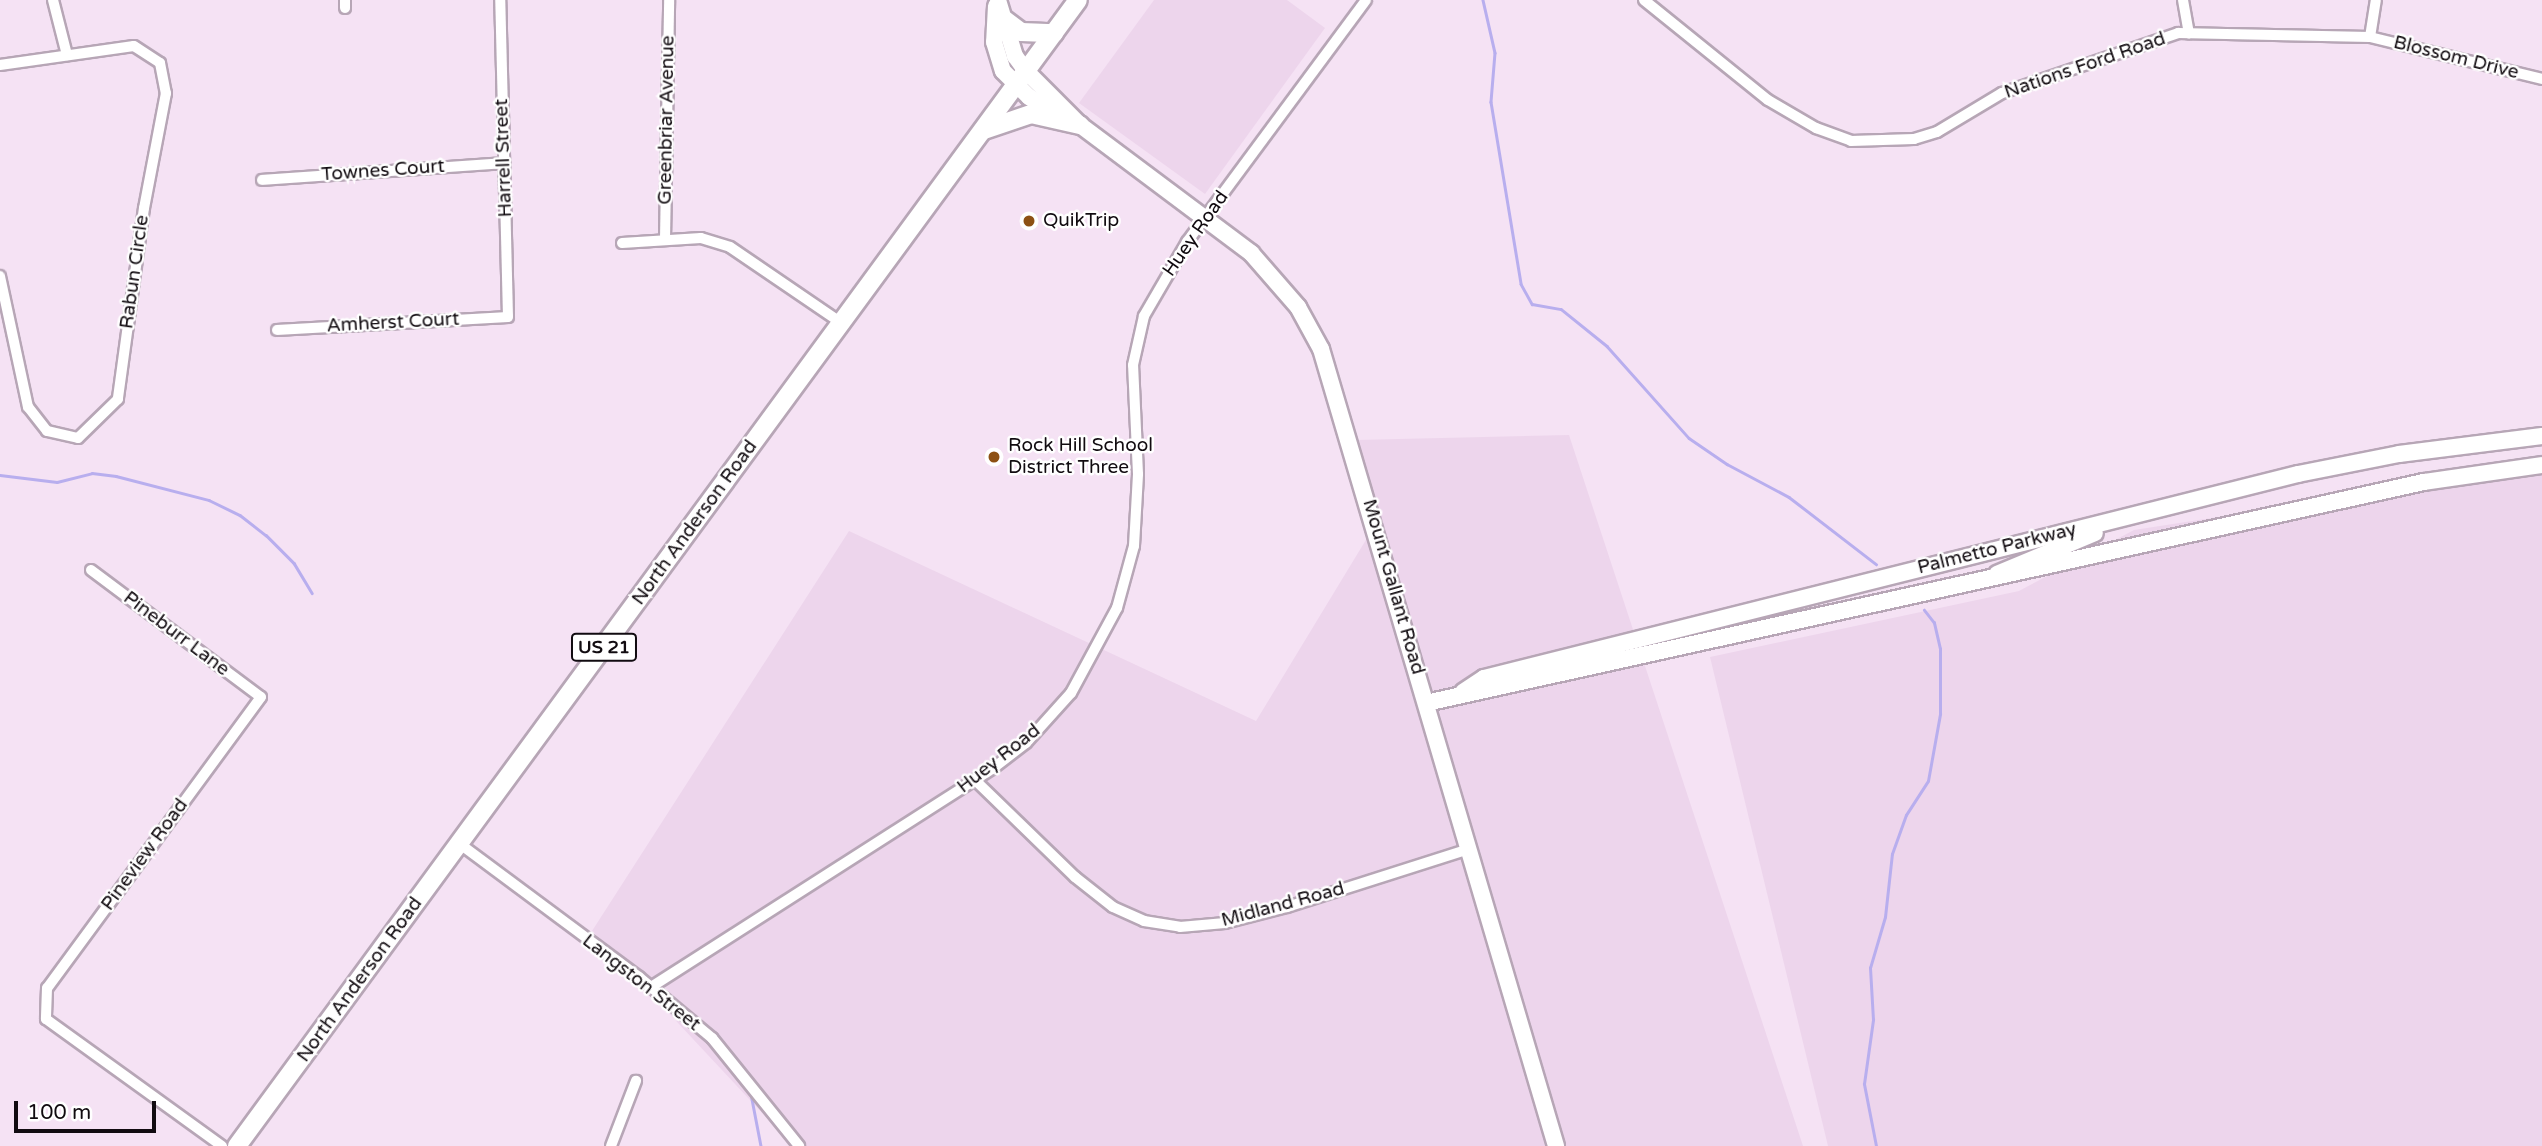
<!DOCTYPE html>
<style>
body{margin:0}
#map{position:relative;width:2542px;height:1146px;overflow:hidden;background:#f5e2f4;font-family:"Varela Round",sans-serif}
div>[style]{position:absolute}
.built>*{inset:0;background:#edd5ec}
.stream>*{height:2.5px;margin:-1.25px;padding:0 1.25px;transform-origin:1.25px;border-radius:1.25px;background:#b8aeee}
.roads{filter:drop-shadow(2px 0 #b7a6b6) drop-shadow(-2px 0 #b7a6b6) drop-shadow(0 2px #b7a6b6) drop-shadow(0 -2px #b7a6b6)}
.street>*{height:10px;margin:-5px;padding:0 5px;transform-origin:5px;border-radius:5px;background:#fff}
.secondary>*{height:16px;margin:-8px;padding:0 8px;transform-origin:8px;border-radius:8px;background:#fff}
.primary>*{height:18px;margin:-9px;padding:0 9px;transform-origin:9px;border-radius:9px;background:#fff}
.dots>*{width:19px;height:19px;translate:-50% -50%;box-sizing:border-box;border:4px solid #fff;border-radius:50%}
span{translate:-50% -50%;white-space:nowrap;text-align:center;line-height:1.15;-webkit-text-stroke:5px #fff;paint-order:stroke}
.shield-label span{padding:2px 5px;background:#fff;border:2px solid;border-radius:5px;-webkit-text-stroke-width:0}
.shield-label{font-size:18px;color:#110b10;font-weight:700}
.street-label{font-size:19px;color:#110b10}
.poi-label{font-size:19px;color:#110b10}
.left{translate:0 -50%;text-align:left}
.scale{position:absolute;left:14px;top:1101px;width:142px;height:32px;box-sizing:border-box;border:4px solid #110b10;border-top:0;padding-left:9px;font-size:21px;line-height:24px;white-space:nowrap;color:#110b10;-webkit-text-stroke:5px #fff;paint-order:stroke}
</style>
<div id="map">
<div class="built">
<div style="clip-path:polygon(1154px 0,1287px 0,1325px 28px,1205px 194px,1079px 103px)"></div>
<div style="clip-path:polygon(1569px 435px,1803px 1146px,793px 1146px,592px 931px,849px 531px,1256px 721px,1378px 520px,1356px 440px)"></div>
<div style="clip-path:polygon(2542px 467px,2542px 1146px,1828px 1146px,1710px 657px,2019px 591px,2134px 530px)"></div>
</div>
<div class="stream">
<div style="left:1483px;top:0;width:54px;rotate:77.2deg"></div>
<div style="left:1495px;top:53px;width:49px;rotate:94.7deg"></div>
<div style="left:1491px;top:102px;width:184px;rotate:80.6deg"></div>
<div style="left:1521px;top:284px;width:23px;rotate:61deg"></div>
<div style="left:1532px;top:304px;width:29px;rotate:10deg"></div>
<div style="left:1561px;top:309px;width:59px;rotate:38.8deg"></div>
<div style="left:1607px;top:346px;width:123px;rotate:48.3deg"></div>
<div style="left:1689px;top:438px;width:46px;rotate:34.4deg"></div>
<div style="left:1727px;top:464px;width:70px;rotate:28deg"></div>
<div style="left:1789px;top:497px;width:110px;rotate:37.6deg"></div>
<div style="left:0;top:475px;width:57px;rotate:7deg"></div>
<div style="left:57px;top:482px;width:36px;rotate:-14deg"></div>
<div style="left:92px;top:473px;width:24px;rotate:7deg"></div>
<div style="left:116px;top:476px;width:96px;rotate:14.5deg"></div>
<div style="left:209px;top:500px;width:34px;rotate:26deg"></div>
<div style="left:240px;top:515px;width:33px;rotate:38deg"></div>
<div style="left:266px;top:535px;width:40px;rotate:45deg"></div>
<div style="left:294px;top:563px;width:35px;rotate:59deg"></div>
<div style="left:751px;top:1094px;width:53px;rotate:79.1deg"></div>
<div style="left:1876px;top:1146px;width:63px;rotate:-101deg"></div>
<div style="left:1864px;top:1084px;width:65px;rotate:-82deg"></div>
<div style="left:1873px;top:1020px;width:52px;rotate:-93.3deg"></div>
<div style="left:1870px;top:968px;width:53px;rotate:-73.6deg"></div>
<div style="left:1885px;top:917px;width:63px;rotate:-83.7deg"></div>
<div style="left:1892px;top:854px;width:41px;rotate:-70.3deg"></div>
<div style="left:1906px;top:815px;width:40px;rotate:-57.1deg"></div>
<div style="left:1928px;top:781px;width:68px;rotate:-79.8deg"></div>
<div style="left:1940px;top:714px;width:65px;rotate:-90deg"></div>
<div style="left:1940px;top:649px;width:27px;rotate:-103deg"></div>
<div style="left:1934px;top:623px;width:16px;rotate:-128deg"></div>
</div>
<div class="roads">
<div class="street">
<div style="left:53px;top:0;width:57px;rotate:75.7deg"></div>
<div style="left:345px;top:0;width:8px;rotate:90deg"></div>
<div style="left:1644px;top:0;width:159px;rotate:38.9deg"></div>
<div style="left:1768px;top:100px;width:56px;rotate:30.3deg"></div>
<div style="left:1816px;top:128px;width:37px;rotate:20deg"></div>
<div style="left:1851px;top:141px;width:63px;rotate:-1.8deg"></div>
<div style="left:1914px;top:139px;width:24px;rotate:-17deg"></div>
<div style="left:1937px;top:132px;width:76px;rotate:-31deg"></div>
<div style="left:2002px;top:93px;width:186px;rotate:-18.8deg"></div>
<div style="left:2178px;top:33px;width:192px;rotate:1.2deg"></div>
<div style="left:2370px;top:37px;width:177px;rotate:13.7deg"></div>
<div style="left:2183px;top:0;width:34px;rotate:80deg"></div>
<div style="left:2370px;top:37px;width:37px;rotate:-81deg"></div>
<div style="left:0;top:65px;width:135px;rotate:-8.1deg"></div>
<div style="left:134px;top:46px;width:31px;rotate:33deg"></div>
<div style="left:160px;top:63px;width:31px;rotate:79deg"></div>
<div style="left:166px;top:93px;width:117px;rotate:100.8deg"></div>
<div style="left:144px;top:208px;width:193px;rotate:97.8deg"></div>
<div style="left:118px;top:399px;width:56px;rotate:135.7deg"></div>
<div style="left:78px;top:438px;width:32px;rotate:-167deg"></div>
<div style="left:47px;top:431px;width:31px;rotate:-128deg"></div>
<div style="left:28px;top:407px;width:134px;rotate:-102.1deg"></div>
<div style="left:262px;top:180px;width:243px;rotate:-4deg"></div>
<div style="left:665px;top:239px;width:239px;rotate:-89deg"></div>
<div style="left:622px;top:243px;width:79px;rotate:-3.6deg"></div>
<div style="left:701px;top:238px;width:30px;rotate:17deg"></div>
<div style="left:730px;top:247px;width:133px;rotate:34.3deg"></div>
<div style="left:277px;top:330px;width:231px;rotate:-3.2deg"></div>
<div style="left:508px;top:317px;width:317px;rotate:-91.4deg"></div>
<div style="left:91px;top:570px;width:212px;rotate:36.8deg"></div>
<div style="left:261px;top:697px;width:361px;rotate:126.3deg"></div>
<div style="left:47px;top:988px;width:31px;rotate:92deg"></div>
<div style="left:46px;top:1019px;width:217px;rotate:35.8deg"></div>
<div style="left:976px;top:781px;width:138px;rotate:44.1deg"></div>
<div style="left:1075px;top:877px;width:48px;rotate:38.3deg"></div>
<div style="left:1113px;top:907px;width:34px;rotate:24deg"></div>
<div style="left:1144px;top:921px;width:36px;rotate:9deg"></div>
<div style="left:1180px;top:927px;width:45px;rotate:-5.1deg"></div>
<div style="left:1225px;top:923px;width:64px;rotate:-14.5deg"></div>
<div style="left:1287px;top:907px;width:191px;rotate:-17.7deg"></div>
<div style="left:460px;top:844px;width:223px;rotate:36.6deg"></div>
<div style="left:639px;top:977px;width:95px;rotate:39.9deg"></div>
<div style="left:712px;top:1038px;width:139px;rotate:51.1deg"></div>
<div style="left:651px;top:987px;width:405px;rotate:-32.6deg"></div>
<div style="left:992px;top:769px;width:43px;rotate:-37.4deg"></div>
<div style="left:1026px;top:743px;width:67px;rotate:-48deg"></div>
<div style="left:1071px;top:693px;width:97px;rotate:-61.6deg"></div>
<div style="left:1117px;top:608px;width:64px;rotate:-74.7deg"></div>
<div style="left:1134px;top:546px;width:72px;rotate:-86.8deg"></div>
<div style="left:1138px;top:474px;width:109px;rotate:-92.6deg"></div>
<div style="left:1133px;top:365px;width:50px;rotate:-77.3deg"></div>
<div style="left:1144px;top:316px;width:86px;rotate:-59.8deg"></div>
<div style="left:1187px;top:242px;width:301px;rotate:-53.5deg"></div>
<div style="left:611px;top:1146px;width:70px;rotate:-69deg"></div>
</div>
<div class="secondary">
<div style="left:998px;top:0;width:59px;rotate:73.1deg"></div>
<div style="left:1015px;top:56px;width:17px;rotate:54deg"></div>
<div style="left:1025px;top:70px;width:78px;rotate:45deg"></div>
<div style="left:1080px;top:125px;width:214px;rotate:36.8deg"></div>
<div style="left:1251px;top:253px;width:72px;rotate:49deg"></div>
<div style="left:1298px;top:307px;width:48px;rotate:61.3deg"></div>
<div style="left:1321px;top:349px;width:831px;rotate:73.57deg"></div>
<div style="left:996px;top:6px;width:36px;rotate:93deg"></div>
<div style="left:994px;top:42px;width:30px;rotate:73deg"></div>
<div style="left:1003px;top:71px;width:37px;rotate:45deg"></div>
<div style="left:1029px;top:97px;width:38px;rotate:30deg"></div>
<div style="left:1997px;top:574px;width:106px;rotate:-22.7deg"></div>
<div style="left:1463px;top:692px;width:25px;rotate:-34deg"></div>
<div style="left:1484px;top:678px;width:839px;rotate:-14.07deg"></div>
<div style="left:2298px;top:474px;width:103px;rotate:-11.2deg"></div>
<div style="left:2399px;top:454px;width:144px;rotate:-7.2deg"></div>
<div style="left:1426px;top:703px;width:1022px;rotate:-12.49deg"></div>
<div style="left:2424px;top:482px;width:119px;rotate:-8.2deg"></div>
</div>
<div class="primary">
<div style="left:1005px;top:20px;width:20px;rotate:37deg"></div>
<div style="left:1021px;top:32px;width:33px;rotate:2deg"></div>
<div style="left:984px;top:130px;width:50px;rotate:-18.8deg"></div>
<div style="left:1031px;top:114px;width:50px;rotate:12.7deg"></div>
<div style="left:237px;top:1146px;width:1421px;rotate:-53.73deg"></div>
</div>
</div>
<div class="dots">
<div style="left:1029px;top:221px;background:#8d5013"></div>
<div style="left:994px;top:457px;background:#8d5013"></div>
</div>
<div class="shield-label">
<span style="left:604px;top:647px">US 21</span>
</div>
<div class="street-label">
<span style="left:2456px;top:58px;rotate:14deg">Blossom Drive</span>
<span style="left:2085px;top:66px;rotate:-19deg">Nations Ford Road</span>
<span style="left:667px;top:120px;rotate:-89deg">Greenbriar Avenue</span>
<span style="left:504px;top:158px;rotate:-92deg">Harrell Street</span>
<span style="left:383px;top:171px;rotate:-4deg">Townes Court</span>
<span style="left:1196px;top:234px;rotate:-55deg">Huey Road</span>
<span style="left:135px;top:272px;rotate:-82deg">Rabun Circle</span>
<span style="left:393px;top:323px;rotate:-3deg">Amherst Court</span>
<span style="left:695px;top:523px;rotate:-54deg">North Anderson Road</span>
<span style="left:1997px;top:549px;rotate:-14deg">Palmetto Parkway</span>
<span style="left:1393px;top:587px;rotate:74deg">Mount Gallant Road</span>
<span style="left:176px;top:634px;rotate:37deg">Pineburr Lane</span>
<span style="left:999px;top:759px;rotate:-38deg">Huey Road</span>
<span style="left:145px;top:855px;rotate:-54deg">Pineview Road</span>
<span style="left:1283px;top:905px;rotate:-15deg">Midland Road</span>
<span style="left:360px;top:980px;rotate:-54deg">North Anderson Road</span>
<span style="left:641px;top:983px;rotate:38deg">Langston Street</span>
</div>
<div class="poi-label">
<span class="left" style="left:1043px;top:221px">QuikTrip</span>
<span class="left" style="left:1008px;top:457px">Rock Hill School<br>District Three</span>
</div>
<div class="scale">100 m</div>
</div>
